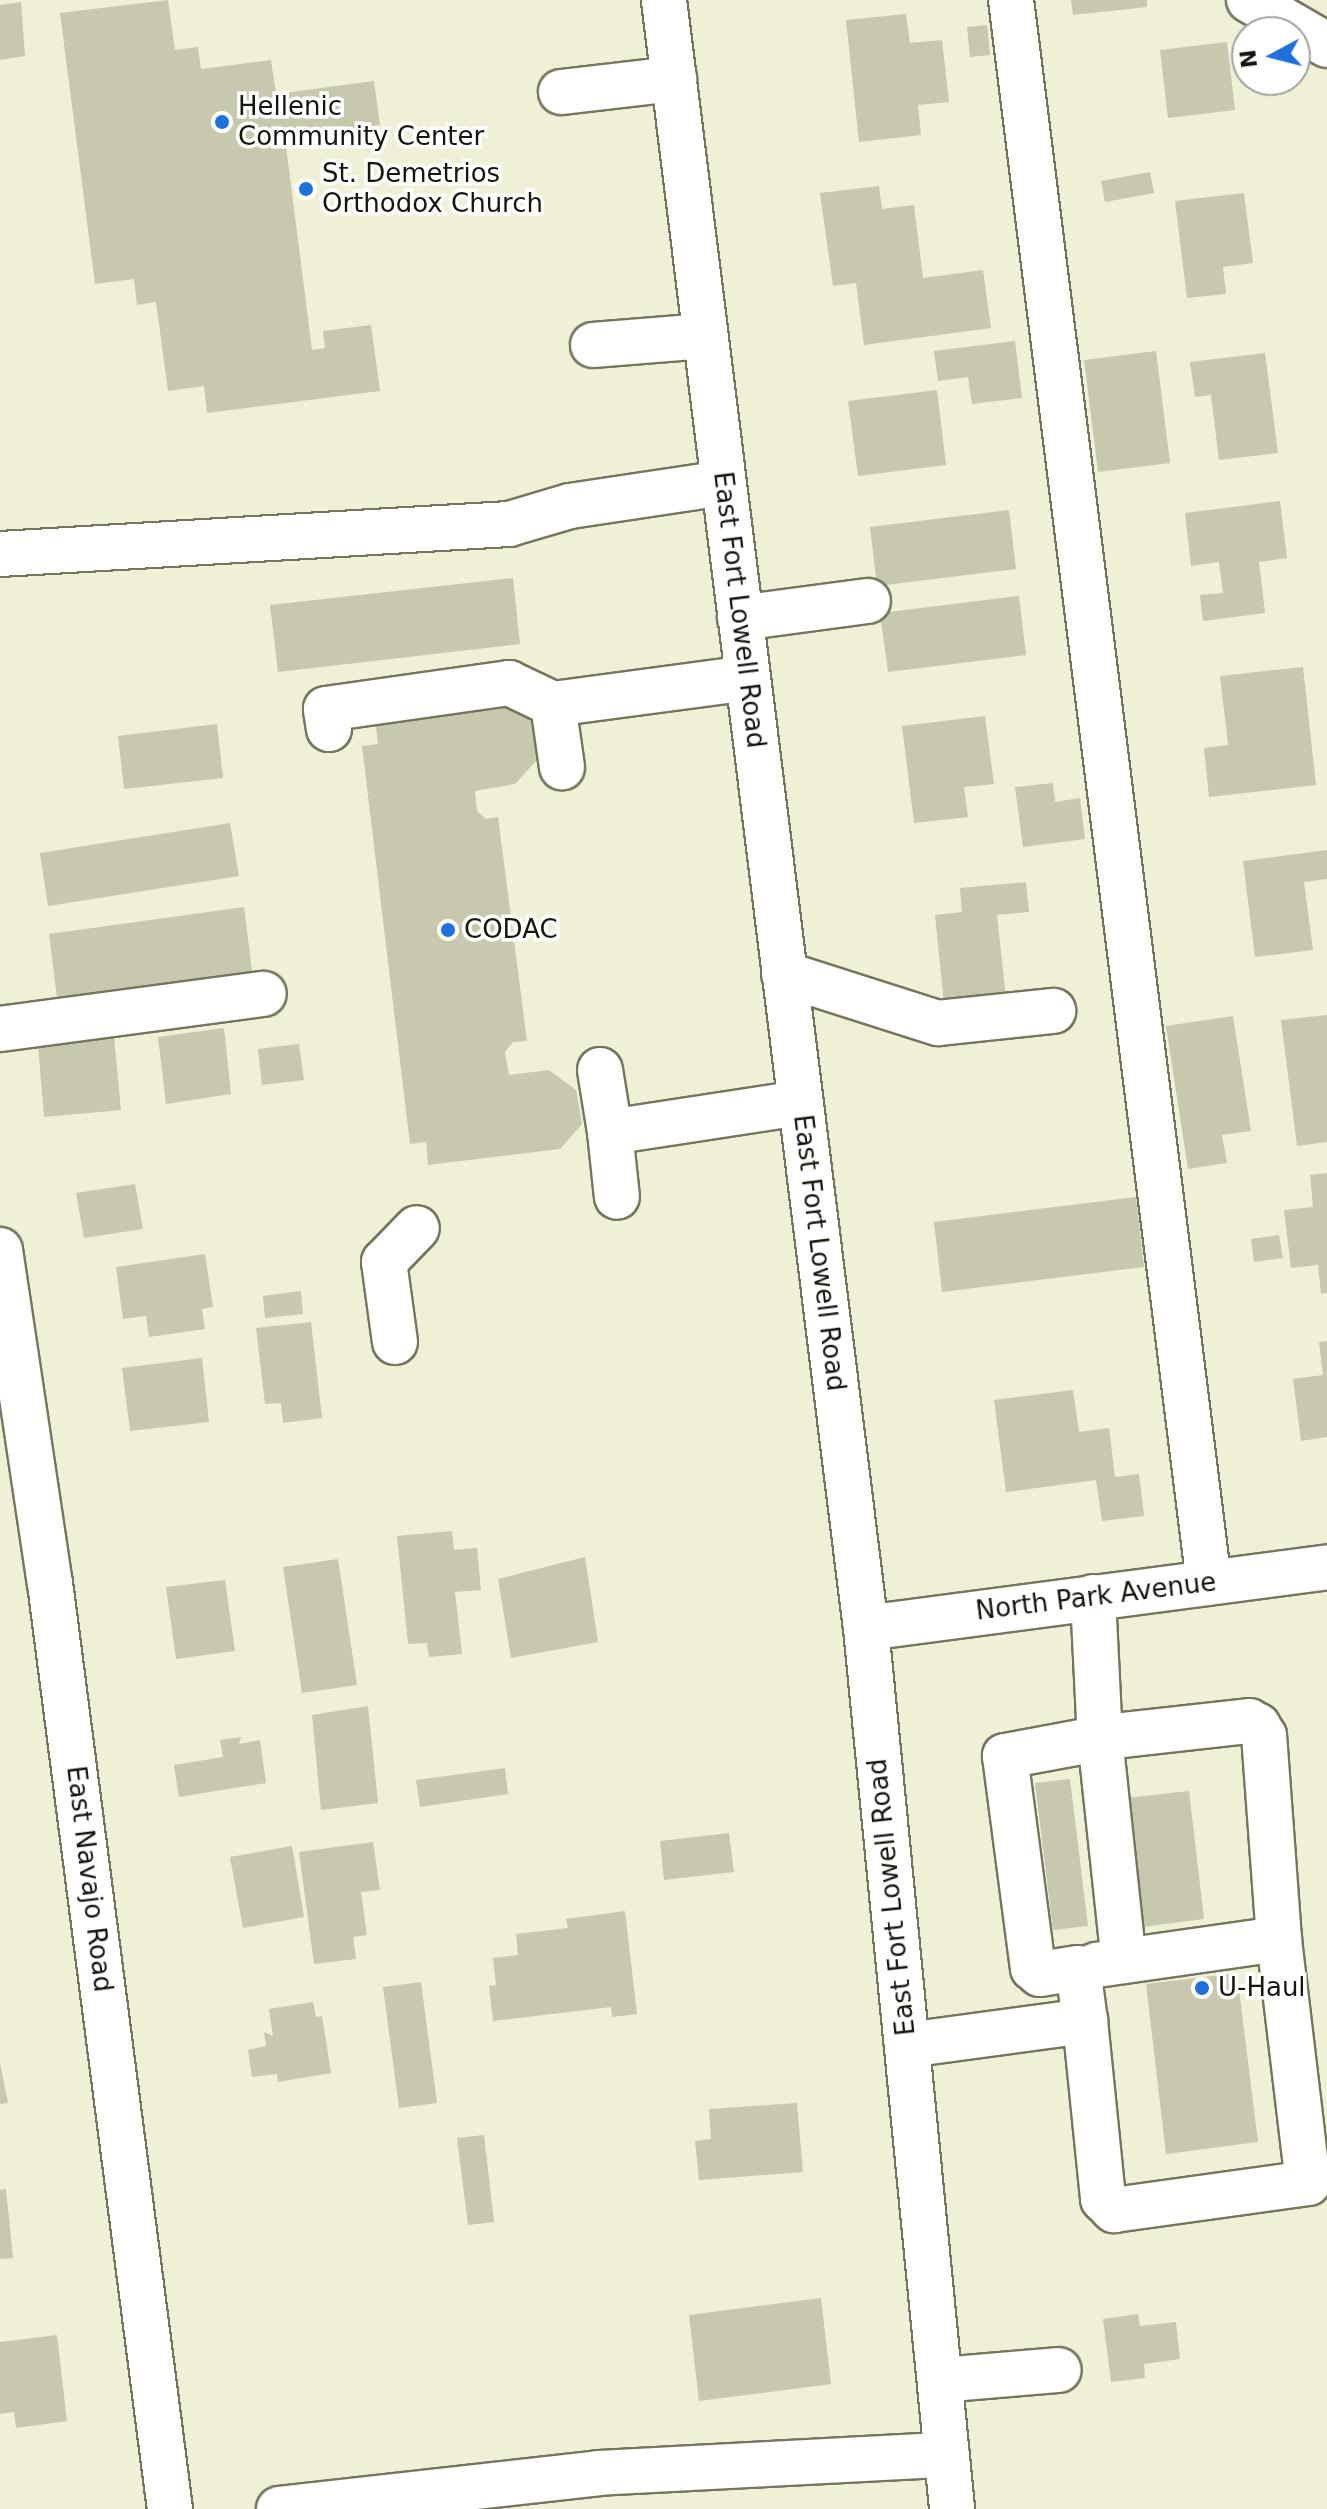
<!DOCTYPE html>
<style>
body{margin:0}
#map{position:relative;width:1327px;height:2509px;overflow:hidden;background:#eff0d6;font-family:"DejaVu Sans",sans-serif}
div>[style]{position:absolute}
.building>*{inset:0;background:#c7c8ae}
.roads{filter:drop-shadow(2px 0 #75765e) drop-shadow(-2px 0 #75765e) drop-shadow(0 2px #75765e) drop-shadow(0 -2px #75765e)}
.minor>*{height:44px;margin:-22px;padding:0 22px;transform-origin:22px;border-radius:22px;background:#fff}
.major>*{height:44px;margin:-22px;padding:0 22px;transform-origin:22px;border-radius:22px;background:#fff}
.dots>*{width:22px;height:22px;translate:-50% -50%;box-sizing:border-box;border:4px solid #fff;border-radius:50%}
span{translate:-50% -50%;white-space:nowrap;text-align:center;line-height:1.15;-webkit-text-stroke:7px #fff;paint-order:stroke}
.poi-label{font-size:26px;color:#16160d}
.left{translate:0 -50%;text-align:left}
.street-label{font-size:26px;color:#16160d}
.north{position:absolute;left:1231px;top:16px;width:80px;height:80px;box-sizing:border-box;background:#fff;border:2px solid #a2a29e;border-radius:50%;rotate:263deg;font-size:22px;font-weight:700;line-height:32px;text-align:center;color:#16160d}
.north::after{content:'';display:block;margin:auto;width:28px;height:36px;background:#1e71db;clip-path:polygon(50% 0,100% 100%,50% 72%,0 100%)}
</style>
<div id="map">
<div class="building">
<div style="clip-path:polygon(168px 0,175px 50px,198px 47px,201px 69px,271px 60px,276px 94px,374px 81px,380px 125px,285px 138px,312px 350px,325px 348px,323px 331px,371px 325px,380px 391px,207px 413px,204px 386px,168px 391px,156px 302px,137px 305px,134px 279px,95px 284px,60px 13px)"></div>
<div style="clip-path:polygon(1071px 0,1147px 0,1147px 7px,1073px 15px)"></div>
<div style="clip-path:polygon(21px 2px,25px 56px,0 60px,0 5px)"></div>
<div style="clip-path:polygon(906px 14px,910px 43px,942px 40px,949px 102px,918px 105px,921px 135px,859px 142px,846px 20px)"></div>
<div style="clip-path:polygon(987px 25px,990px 55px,970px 57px,967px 27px)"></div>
<div style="clip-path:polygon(1227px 42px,1235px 110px,1168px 118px,1160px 50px)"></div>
<div style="clip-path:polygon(1150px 172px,1154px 193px,1105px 202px,1101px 181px)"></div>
<div style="clip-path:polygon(879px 186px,882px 209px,914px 205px,923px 278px,983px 270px,991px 328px,864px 345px,856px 283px,833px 286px,820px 193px)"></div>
<div style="clip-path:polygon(1244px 193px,1253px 263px,1223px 267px,1226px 294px,1187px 298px,1175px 201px)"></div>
<div style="clip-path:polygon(1015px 341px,1022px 398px,972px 404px,968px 377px,938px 381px,934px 351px)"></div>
<div style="clip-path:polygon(1156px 351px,1170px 463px,1098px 472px,1084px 360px)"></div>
<div style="clip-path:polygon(1265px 353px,1278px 453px,1219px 460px,1211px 395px,1195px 397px,1190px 362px)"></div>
<div style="clip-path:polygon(937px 390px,946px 465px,858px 476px,848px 401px)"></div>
<div style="clip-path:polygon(1280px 501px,1287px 558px,1259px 562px,1265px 613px,1203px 621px,1200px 595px,1223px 593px,1219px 562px,1191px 566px,1185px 513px)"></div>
<div style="clip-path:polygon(1009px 510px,1016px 569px,877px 586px,870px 527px)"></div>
<div style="clip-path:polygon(513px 578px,520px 644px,278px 672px,270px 605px)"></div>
<div style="clip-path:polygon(1019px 596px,1026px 655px,888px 672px,880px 613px)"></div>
<div style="clip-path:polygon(1303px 667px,1316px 785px,1209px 797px,1204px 748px,1228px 745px,1220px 676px)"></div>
<div style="clip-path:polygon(505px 704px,533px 721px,539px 758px,515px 784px,475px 791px,477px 811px,486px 819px,498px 817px,527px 1041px,513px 1042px,505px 1052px,509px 1075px,549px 1070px,576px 1090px,582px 1124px,560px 1149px,428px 1165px,426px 1142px,410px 1144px,362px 746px,378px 744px,375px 719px)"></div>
<div style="clip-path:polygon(985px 716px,994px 784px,964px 787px,968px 817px,914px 823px,902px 726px)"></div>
<div style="clip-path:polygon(217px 724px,223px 778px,124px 789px,118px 736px)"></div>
<div style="clip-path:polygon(1053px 783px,1055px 802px,1080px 798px,1085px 839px,1023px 847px,1015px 787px)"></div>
<div style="clip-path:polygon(230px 823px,239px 876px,48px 906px,40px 853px)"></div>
<div style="clip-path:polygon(1327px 850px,1327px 879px,1304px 882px,1313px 950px,1255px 957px,1243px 861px)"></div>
<div style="clip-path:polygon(1026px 882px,1029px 912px,997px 915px,1006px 998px,944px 1004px,935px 915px,962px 912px,960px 888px)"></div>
<div style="clip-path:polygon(244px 907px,252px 971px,57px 998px,49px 934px)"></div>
<div style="clip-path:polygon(1327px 1015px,1327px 1142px,1297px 1146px,1281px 1020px)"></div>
<div style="clip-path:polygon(1233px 1016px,1251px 1131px,1222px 1135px,1227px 1163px,1188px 1169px,1166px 1026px)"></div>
<div style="clip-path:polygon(224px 1028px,231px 1094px,166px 1104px,158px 1037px)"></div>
<div style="clip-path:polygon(114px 1037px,121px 1110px,44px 1117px,38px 1045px)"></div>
<div style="clip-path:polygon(299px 1044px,304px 1080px,262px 1085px,258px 1049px)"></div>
<div style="clip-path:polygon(1327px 1173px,1327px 1293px,1321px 1294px,1318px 1265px,1291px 1268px,1284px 1210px,1313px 1207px,1310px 1175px)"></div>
<div style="clip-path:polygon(135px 1184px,143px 1229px,84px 1238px,76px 1193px)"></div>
<div style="clip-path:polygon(1136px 1197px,1144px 1267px,942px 1292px,934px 1222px)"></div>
<div style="clip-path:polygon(1279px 1235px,1283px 1258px,1254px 1262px,1251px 1239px)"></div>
<div style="clip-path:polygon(205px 1254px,213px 1307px,202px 1309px,205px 1329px,149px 1337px,146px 1316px,123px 1319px,116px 1267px)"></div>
<div style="clip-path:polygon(301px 1291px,303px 1314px,265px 1318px,263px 1296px)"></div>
<div style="clip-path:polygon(311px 1322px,322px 1418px,283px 1423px,281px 1403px,265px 1404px,256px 1328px)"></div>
<div style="clip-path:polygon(1327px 1341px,1327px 1437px,1301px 1441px,1293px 1379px,1323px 1375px,1319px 1342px)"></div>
<div style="clip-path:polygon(202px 1358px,209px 1422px,130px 1431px,122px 1368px)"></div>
<div style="clip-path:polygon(1073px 1390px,1079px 1432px,1109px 1428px,1115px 1477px,1139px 1474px,1144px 1516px,1102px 1521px,1096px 1480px,1006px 1492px,994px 1400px)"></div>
<div style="clip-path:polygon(452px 1531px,454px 1550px,477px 1548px,481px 1590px,455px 1592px,462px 1654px,429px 1657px,427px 1643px,408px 1644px,397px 1536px)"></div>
<div style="clip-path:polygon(585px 1557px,598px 1642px,511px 1658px,498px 1579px)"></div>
<div style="clip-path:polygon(338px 1559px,357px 1685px,302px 1693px,283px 1567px)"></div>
<div style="clip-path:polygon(225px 1580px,235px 1651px,176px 1659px,166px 1587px)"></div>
<div style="clip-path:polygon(368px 1706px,378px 1803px,321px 1810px,312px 1715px)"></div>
<div style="clip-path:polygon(241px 1737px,239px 1744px,260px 1740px,266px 1783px,179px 1797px,174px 1765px,223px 1757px,220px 1740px)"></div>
<div style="clip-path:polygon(505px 1768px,508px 1794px,420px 1807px,416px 1780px)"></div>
<div style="clip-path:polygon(1070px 1779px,1088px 1926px,1053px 1930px,1035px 1783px)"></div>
<div style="clip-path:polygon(1189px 1791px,1204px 1919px,1142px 1927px,1126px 1798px)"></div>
<div style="clip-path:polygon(729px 1833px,734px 1872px,664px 1880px,660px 1841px)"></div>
<div style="clip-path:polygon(373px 1842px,380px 1890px,361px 1892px,367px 1935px,353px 1937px,356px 1959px,314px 1964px,299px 1852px)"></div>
<div style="clip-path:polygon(292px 1846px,304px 1917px,243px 1928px,230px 1857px)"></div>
<div style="clip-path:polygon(625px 1911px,637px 2014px,612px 2017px,611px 2007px,493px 2021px,489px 1986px,496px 1985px,493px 1958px,518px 1955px,516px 1934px,568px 1928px,566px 1919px)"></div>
<div style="clip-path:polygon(1237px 1973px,1258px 2142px,1166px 2154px,1146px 1984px)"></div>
<div style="clip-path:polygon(421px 1982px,437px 2103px,399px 2108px,383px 1987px)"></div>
<div style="clip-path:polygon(313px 2002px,316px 2017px,322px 2016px,331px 2073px,278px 2082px,277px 2074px,252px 2077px,248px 2050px,266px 2046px,264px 2032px,273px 2036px,269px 2009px)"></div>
<div style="clip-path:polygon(0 2063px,8px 2103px,0 2104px)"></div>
<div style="clip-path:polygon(797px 2103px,803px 2172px,699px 2180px,695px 2141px,711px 2139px,709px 2109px)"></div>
<div style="clip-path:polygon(484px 2135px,494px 2222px,468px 2225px,457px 2138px)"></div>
<div style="clip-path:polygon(6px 2189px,13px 2258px,0 2259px,0 2190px)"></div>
<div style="clip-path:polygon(821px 2298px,831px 2384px,699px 2401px,689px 2315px)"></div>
<div style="clip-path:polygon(1138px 2314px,1140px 2326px,1176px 2322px,1180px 2359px,1144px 2364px,1145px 2378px,1111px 2382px,1103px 2319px)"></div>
<div style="clip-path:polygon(57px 2335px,67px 2421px,16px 2428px,14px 2412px,0 2414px,0 2342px)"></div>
</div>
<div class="roads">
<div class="minor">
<div style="left:1011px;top:0;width:1595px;rotate:82.87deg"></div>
<div style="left:1249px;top:0;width:90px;rotate:30deg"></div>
<div style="left:561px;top:92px;width:114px;rotate:-6.6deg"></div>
<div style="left:593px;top:345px;width:112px;rotate:-4.6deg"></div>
<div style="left:0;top:554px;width:510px;rotate:-3.37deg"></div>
<div style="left:509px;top:524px;width:64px;rotate:-16.4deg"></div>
<div style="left:570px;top:506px;width:155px;rotate:-8.5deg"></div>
<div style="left:740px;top:618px;width:129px;rotate:-7.6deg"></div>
<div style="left:553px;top:704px;width:64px;rotate:81.9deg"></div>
<div style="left:329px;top:729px;width:20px;rotate:-99deg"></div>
<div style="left:326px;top:709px;width:185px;rotate:-8.1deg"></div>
<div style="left:509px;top:683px;width:49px;rotate:25.5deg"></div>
<div style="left:553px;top:704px;width:196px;rotate:-7.6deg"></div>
<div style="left:784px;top:974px;width:162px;rotate:17.7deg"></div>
<div style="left:938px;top:1023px;width:116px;rotate:-6deg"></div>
<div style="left:0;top:1029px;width:266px;rotate:-7.6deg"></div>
<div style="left:600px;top:1070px;width:63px;rotate:80.8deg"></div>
<div style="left:610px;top:1132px;width:192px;rotate:-8.7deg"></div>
<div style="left:610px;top:1132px;width:65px;rotate:83.9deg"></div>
<div style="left:0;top:1250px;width:337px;rotate:81.5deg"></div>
<div style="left:50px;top:1583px;width:934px;rotate:82.62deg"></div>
<div style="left:395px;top:1342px;width:81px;rotate:-97.8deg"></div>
<div style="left:384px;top:1262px;width:47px;rotate:-45.9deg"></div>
<div style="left:1093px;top:1597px;width:141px;rotate:87.2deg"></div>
<div style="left:1100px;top:1738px;width:224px;rotate:83.9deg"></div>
<div style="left:866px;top:1628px;width:465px;rotate:-7.5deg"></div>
<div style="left:1096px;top:1965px;width:185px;rotate:-8.1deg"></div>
<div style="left:907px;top:2045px;width:180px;rotate:-7.7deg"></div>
<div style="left:1085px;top:2021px;width:179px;rotate:84.2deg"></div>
<div style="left:1103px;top:2199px;width:16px;rotate:45deg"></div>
<div style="left:1114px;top:2210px;width:196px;rotate:-7.9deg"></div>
<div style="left:1308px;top:2183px;width:246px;rotate:-96.8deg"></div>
<div style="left:1279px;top:1939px;width:204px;rotate:-94.2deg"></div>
<div style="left:1264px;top:1736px;width:12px;rotate:-121deg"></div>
<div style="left:1258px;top:1726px;width:10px;rotate:-151deg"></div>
<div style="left:1249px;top:1721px;width:137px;rotate:173.7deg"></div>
<div style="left:1113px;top:1736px;width:110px;rotate:169.5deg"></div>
<div style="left:1005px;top:1756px;width:214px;rotate:82.5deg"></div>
<div style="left:1033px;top:1968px;width:9px;rotate:41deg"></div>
<div style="left:1040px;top:1974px;width:38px;rotate:-9deg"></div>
<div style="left:1078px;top:1968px;width:53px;rotate:82.5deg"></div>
<div style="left:940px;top:2380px;width:119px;rotate:-4.8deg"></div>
<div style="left:279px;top:2509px;width:321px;rotate:-6.4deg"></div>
<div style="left:598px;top:2473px;width:349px;rotate:-3deg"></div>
</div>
<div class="major">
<div style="left:664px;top:0;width:1640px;rotate:82.93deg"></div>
<div style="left:866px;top:1628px;width:885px;rotate:84.42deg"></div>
</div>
</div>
<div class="dots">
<div style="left:222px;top:122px;background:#1e71db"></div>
<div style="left:306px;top:189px;background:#1e71db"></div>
<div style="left:448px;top:930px;background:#1e71db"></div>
<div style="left:1202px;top:1988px;background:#1e71db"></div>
</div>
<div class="poi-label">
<span class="left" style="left:238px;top:122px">Hellenic<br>Community Center</span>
<span class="left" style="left:322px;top:189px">St. Demetrios<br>Orthodox Church</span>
<span class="left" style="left:464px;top:930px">CODAC</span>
<span class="left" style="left:1218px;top:1988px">U-Haul</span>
</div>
<div class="street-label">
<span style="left:739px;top:610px;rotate:83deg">East Fort Lowell Road</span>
<span style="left:819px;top:1253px;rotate:83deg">East Fort Lowell Road</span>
<span style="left:1096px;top:1597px;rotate:-7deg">North Park Avenue</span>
<span style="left:89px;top:1879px;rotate:83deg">East Navajo Road</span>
<span style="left:892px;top:1897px;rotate:-96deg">East Fort Lowell Road</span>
</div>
<div class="north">N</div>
</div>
